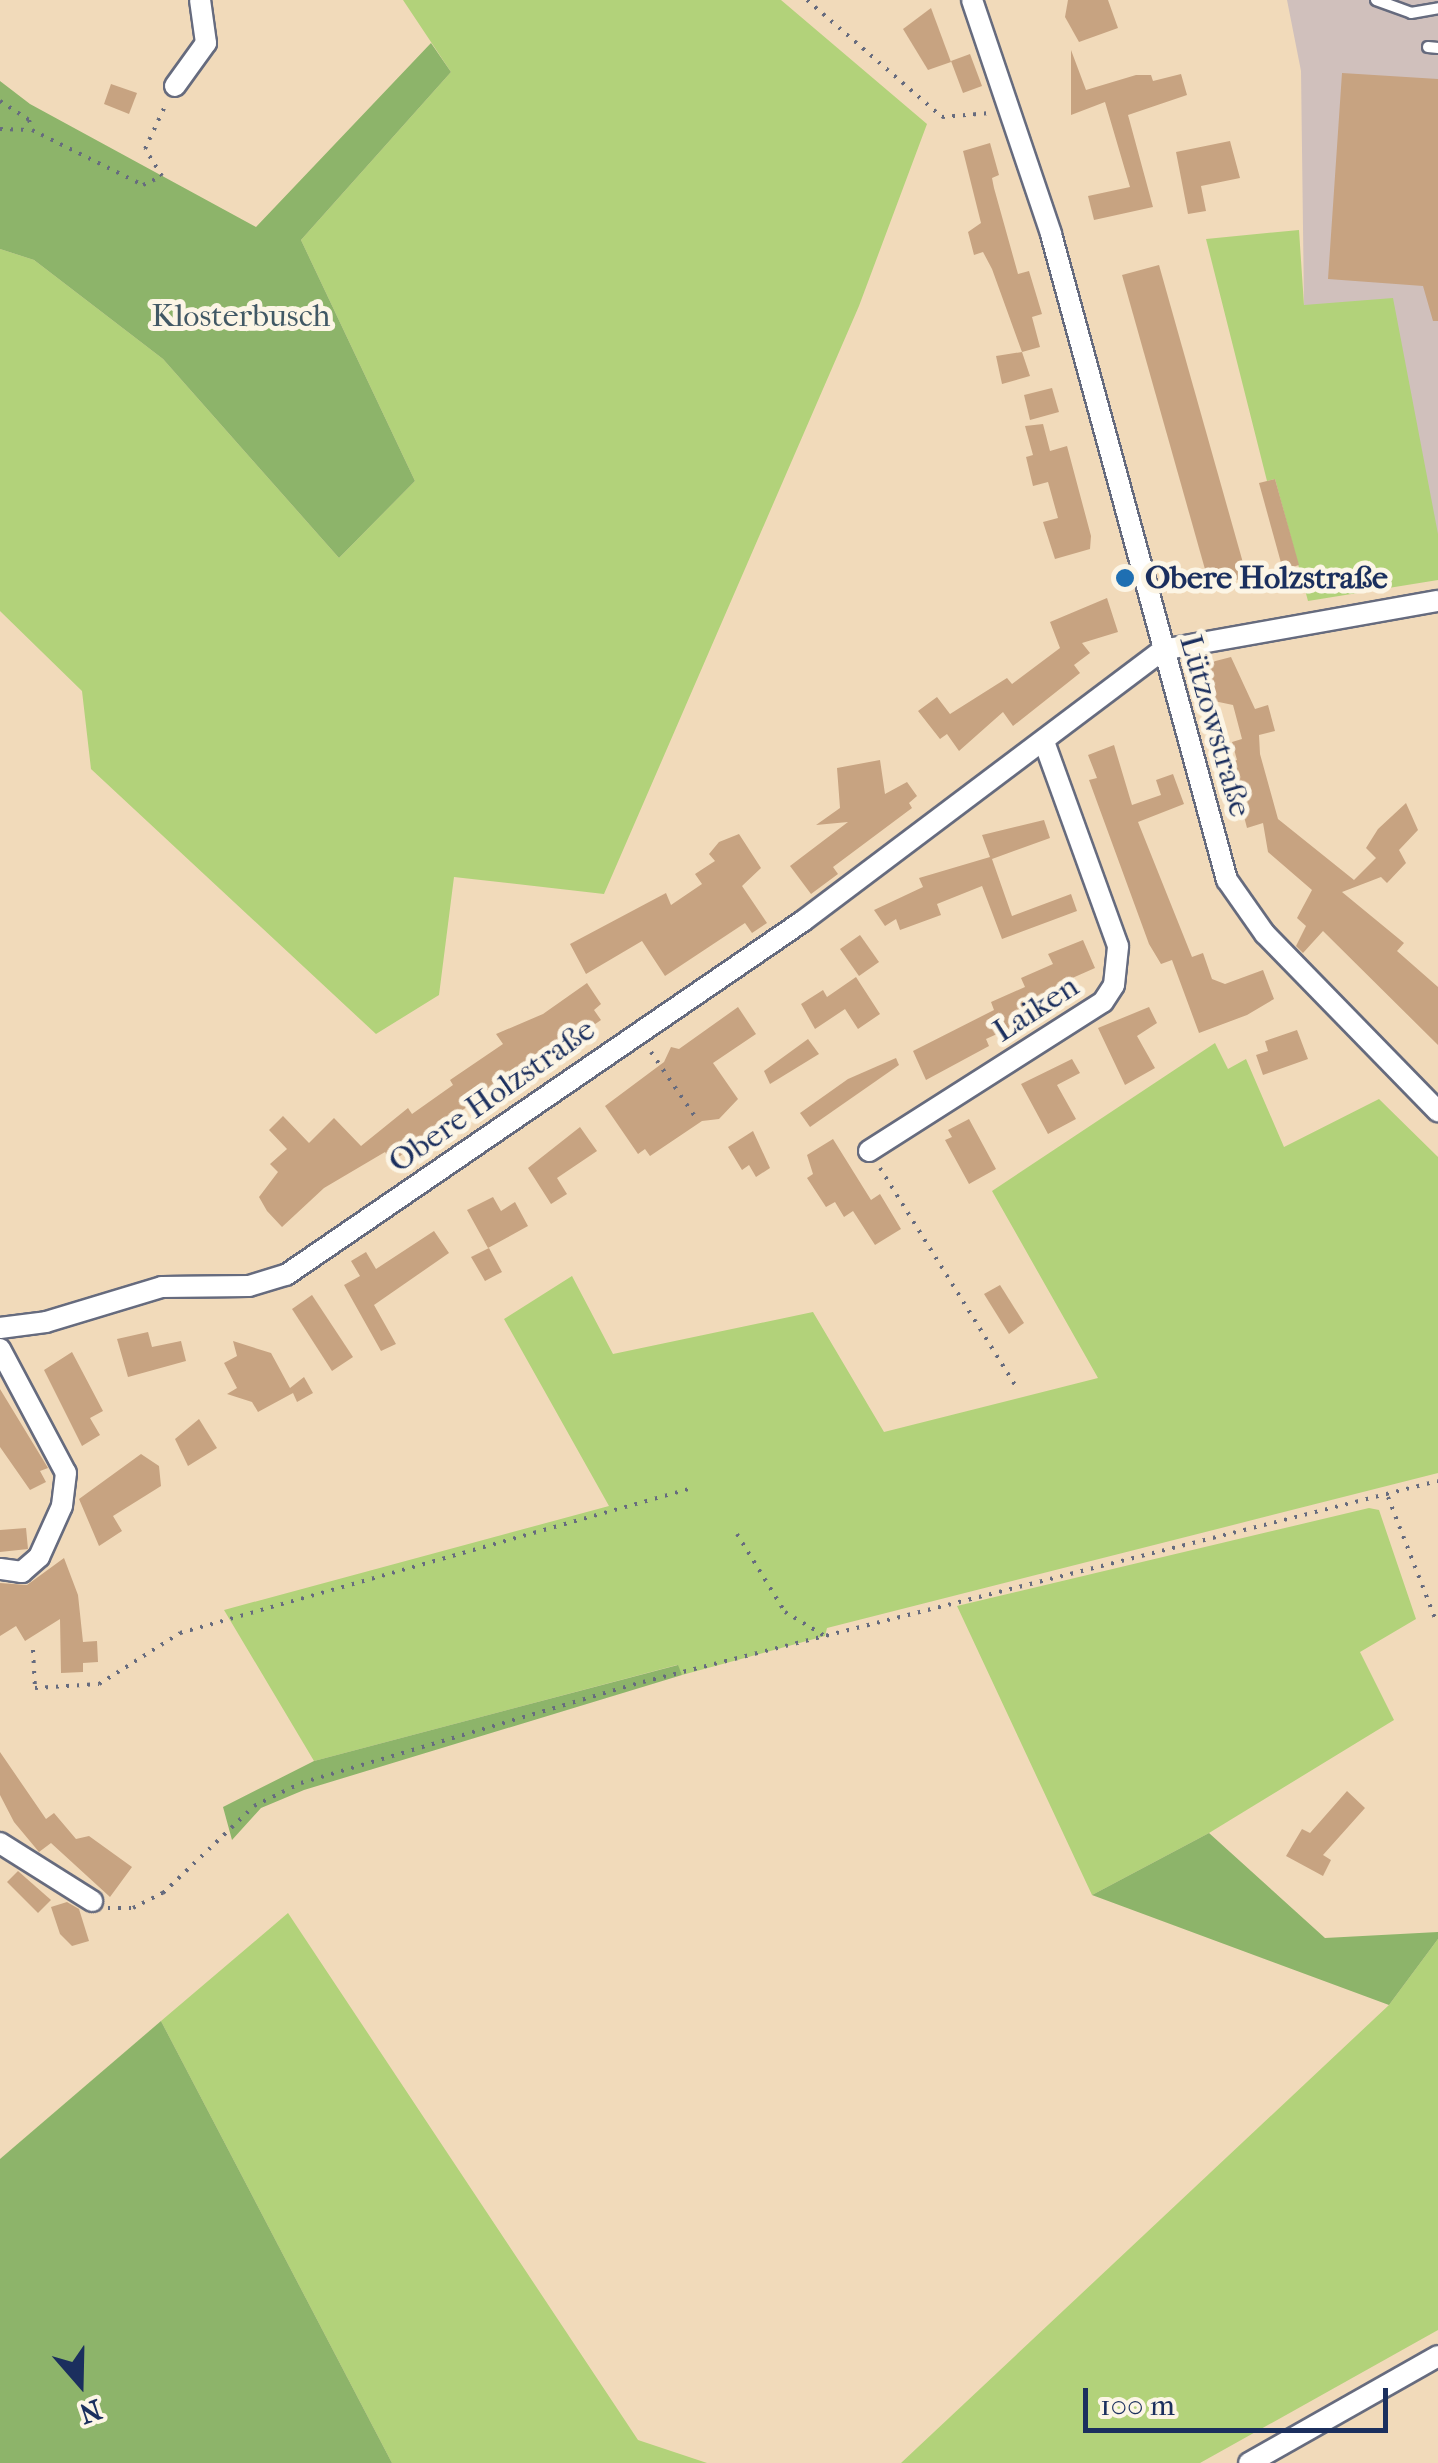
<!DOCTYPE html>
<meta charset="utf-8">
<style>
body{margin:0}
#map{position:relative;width:1438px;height:2463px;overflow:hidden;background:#f1daba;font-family:"IM FELL French Canon",serif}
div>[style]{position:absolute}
.industrial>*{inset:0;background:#d0c0bc}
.green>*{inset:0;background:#b2d27a}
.forest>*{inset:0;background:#8db46a}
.building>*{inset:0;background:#c7a381}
.path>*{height:4px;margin-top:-2px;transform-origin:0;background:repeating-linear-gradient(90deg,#666b7e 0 2.5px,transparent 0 10.5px)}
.roads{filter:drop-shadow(2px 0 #666b7e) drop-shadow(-2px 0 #666b7e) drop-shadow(0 2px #666b7e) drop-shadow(0 -2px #666b7e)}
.service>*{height:10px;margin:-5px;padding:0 5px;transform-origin:5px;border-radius:5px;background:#fff}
.minor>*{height:20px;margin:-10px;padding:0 10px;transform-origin:10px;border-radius:10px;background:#fff}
.dots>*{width:28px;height:28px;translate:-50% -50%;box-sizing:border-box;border:5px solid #fcf5e5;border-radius:50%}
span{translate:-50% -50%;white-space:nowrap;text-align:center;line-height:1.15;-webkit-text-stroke:10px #fcf5e5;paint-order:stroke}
.park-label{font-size:32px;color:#415865}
.poi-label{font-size:32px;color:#1b2f5e;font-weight:700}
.left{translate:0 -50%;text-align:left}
.street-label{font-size:32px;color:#1b2f5e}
.north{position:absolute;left:30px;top:2333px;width:100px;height:100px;-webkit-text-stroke:8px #fcf5e5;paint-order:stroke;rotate:160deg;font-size:28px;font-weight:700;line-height:40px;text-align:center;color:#1b2f5e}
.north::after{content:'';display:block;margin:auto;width:35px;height:45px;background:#1b2f5e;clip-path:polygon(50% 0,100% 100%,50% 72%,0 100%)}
.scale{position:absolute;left:1083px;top:2388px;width:305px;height:45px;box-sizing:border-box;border:5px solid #1b2f5e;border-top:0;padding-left:12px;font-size:30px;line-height:35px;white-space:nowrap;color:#1b2f5e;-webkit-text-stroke:8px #fcf5e5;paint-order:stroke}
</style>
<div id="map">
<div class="industrial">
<div style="clip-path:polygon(1287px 0,1438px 0,1438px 535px,1304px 305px,1301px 71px)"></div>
</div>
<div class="green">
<div style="clip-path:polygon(403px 0,781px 0,927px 124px,859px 306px,604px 894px,454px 877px,439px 995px,376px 1034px,91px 769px,82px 691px,0 611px,0 249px,34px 260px,163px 359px,339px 558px,415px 481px,301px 240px,451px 72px)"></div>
<div style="clip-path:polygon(1299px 230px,1304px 305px,1393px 298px,1438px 534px,1438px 580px,1308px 601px,1275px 479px,1267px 481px,1206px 239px)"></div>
<div style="clip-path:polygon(1215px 1043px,1228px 1069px,1246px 1059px,1284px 1147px,1379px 1099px,1438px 1157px,1438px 1473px,827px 1628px,825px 1636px,682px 1675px,677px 1665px,314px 1761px,224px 1610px,609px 1506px,504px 1319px,572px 1276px,613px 1354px,813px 1312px,884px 1432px,1098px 1378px,992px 1191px)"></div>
<div style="clip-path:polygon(1369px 1508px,1379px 1510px,1416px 1619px,1360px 1652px,1394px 1720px,1209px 1833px,1092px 1895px,957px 1606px)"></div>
<div style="clip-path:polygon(288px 1913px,638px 2440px,707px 2463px,392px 2463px,161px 2021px)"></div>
<div style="clip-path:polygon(1438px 1939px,1438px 2330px,1200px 2463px,901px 2463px,1389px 2005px)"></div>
</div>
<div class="forest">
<div style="clip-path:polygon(431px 43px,451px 72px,301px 240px,415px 481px,339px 558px,163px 359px,34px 260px,0 249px,0 81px,30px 104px,256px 227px)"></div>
<div style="clip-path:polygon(678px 1665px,682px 1675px,304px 1790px,261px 1808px,232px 1840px,223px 1807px,314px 1761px)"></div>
<div style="clip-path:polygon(1209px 1833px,1325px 1938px,1438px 1932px,1438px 1939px,1389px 2005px,1092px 1895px)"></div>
<div style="clip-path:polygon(161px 2021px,392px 2463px,0 2463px,0 2159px)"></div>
</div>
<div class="building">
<div style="clip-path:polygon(1068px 0,1108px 0,1118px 28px,1079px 42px,1065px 17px)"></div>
<div style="clip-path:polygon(931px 8px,951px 62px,928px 70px,903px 29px)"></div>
<div style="clip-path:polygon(1071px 50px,1086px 90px,1136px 75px,1151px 75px,1153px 81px,1181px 74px,1187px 95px,1128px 115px,1153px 207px,1094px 220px,1088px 196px,1130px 187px,1105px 102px,1071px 115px)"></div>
<div style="clip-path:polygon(970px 54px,982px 86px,963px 93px,951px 61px)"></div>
<div style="clip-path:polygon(1342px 73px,1438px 79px,1438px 321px,1433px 321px,1423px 286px,1328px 279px)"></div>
<div style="clip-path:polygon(111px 84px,137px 93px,129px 114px,104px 104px)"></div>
<div style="clip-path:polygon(1230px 141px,1240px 178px,1201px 186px,1206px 211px,1188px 214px,1176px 152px)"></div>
<div style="clip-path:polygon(990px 143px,999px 175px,992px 178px,994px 188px,1018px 274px,1029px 271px,1042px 314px,1032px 317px,1040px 347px,1022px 352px,1030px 376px,1002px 384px,996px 356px,1022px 352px,992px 269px,983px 252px,974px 255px,968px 232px,981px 223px,963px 151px)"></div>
<div style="clip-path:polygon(1159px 265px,1247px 577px,1210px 587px,1122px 275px)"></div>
<div style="clip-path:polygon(1052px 388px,1059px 412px,1030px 420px,1024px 395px)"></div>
<div style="clip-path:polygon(1043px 424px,1050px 451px,1067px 446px,1091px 536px,1090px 549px,1055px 559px,1043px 522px,1058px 518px,1048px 482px,1033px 486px,1026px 457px,1033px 455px,1025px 426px)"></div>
<div style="clip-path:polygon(1275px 479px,1299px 565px,1283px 570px,1259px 483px)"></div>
<div style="clip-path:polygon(1107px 598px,1118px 632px,1082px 643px,1090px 653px,1074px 665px,1080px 673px,1013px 726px,1003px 712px,959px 751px,947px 734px,940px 739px,918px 711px,937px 697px,950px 714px,1007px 678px,1012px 684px,1060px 648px,1050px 622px)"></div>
<div style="clip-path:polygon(1231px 657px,1255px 709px,1268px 705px,1275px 731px,1259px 735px,1260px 754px,1278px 819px,1354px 880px,1376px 858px,1366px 848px,1378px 829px,1406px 803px,1418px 830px,1399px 850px,1406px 863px,1387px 883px,1381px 877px,1342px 892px,1404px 943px,1397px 951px,1438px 987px,1438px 1045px,1323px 931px,1303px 953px,1296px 946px,1306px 926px,1297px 918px,1312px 890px,1268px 852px,1263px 823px,1247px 828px,1230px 762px,1237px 760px,1232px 742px,1242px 739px,1233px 705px,1214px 701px,1204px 664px)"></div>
<div style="clip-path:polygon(1114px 745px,1132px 805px,1161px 795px,1156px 780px,1173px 774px,1184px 804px,1138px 822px,1192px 957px,1203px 953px,1212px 979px,1225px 984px,1263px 970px,1274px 999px,1247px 1015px,1199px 1033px,1172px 960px,1161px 964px,1149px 944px,1089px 780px,1097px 778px,1088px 755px)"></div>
<div style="clip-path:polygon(880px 760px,885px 794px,907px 782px,917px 796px,909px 803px,912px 808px,833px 867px,838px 874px,811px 894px,790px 866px,848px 822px,816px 825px,840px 808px,837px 768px)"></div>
<div style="clip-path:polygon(1044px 820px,1050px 838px,992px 859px,1012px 916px,1071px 894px,1077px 911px,1002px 939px,982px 886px,937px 904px,941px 915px,900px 930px,896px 919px,885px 926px,874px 910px,923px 887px,919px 878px,990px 857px,982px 835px)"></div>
<div style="clip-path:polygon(739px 834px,761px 868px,742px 886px,767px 923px,752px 933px,745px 923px,665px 976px,642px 941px,586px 974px,570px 944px,666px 893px,671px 905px,702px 884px,695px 874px,715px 861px,709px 854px,719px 842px)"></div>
<div style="clip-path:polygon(860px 935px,879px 962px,859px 976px,840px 949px)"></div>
<div style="clip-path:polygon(1083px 940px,1095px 968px,1061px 983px,1065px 993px,1033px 1007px,1037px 1016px,986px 1039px,989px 1046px,926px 1080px,913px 1051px,994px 1010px,991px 1002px,1025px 987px,1021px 978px,1053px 964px,1048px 954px)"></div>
<div style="clip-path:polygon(856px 977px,880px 1014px,858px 1029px,845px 1009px,815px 1029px,801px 1004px,823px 990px,827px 997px)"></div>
<div style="clip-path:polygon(587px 983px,601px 1004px,594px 1010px,601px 1020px,563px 1046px,558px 1040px,400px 1156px,390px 1159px,385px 1152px,324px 1188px,282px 1227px,267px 1211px,259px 1197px,278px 1172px,270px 1164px,287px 1149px,269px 1130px,283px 1116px,309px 1143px,334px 1118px,361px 1146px,408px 1108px,412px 1114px,453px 1085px,450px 1080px,503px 1044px,496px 1034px,543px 1014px)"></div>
<div style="clip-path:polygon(738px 1007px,756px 1034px,713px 1063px,738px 1099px,719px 1119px,702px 1121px,650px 1156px,645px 1149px,638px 1154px,605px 1106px,664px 1062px,671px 1047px,679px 1049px)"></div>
<div style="clip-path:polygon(1149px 1007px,1157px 1023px,1137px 1036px,1155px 1068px,1125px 1085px,1098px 1028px)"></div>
<div style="clip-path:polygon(1297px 1030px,1308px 1059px,1263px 1075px,1256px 1055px,1268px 1051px,1265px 1041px)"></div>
<div style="clip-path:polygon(808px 1039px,819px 1054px,770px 1084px,764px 1071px)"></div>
<div style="clip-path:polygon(896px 1058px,899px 1065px,810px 1127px,800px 1113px,848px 1079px)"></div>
<div style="clip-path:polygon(1072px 1059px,1080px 1073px,1057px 1085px,1076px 1119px,1048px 1134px,1021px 1084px)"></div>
<div style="clip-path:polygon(969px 1119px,996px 1169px,969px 1184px,945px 1140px,952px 1137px,948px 1130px)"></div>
<div style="clip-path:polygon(580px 1127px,597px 1151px,557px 1178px,567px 1194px,551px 1204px,528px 1168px)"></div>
<div style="clip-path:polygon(753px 1131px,770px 1168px,756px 1177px,749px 1165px,742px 1170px,728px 1147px)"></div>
<div style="clip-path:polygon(833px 1139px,871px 1200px,880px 1194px,901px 1229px,875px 1245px,853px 1211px,844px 1217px,835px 1202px,826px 1207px,807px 1178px,813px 1174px,807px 1155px)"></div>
<div style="clip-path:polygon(493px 1197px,501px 1211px,515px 1202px,528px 1226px,488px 1248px,467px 1210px)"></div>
<div style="clip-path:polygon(434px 1231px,449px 1253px,374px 1305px,396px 1344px,381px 1351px,344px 1285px,360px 1276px,351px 1261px,366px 1252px,376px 1269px)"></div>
<div style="clip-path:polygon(489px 1248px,502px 1272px,485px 1281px,471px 1257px)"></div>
<div style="clip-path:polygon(1000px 1285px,1024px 1323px,1009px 1334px,984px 1294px)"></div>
<div style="clip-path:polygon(312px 1295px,353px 1357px,332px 1371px,292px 1309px)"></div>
<div style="clip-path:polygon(148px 1332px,152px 1347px,181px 1341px,186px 1361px,128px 1377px,117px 1339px)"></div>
<div style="clip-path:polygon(233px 1341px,271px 1353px,290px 1388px,304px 1377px,313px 1393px,297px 1402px,293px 1393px,258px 1412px,252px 1402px,227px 1394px,237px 1388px,224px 1363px,237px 1356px)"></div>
<div style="clip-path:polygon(72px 1352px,103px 1411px,90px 1418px,100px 1435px,82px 1446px,44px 1370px)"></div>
<div style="clip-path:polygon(0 1389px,48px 1468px,40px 1471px,46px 1482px,30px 1490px,0 1447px)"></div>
<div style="clip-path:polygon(199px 1419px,217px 1448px,188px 1466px,175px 1439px)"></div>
<div style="clip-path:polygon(141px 1454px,159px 1466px,161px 1486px,113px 1516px,122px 1531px,99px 1546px,79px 1499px)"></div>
<div style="clip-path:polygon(26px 1528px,28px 1549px,0 1552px,0 1530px)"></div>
<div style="clip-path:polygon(64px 1558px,78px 1595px,83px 1642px,97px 1641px,98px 1662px,83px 1663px,83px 1672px,61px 1673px,60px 1619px,25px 1641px,16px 1626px,0 1636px,0 1583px,27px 1585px)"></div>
<div style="clip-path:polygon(0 1752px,46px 1819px,54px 1813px,76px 1839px,89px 1836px,132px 1867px,110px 1897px,51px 1843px,39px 1852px,14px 1822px,0 1795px)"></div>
<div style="clip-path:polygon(1347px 1791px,1365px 1808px,1323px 1855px,1331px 1860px,1323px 1876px,1286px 1856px,1302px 1829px,1310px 1833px)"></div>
<div style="clip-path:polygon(18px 1871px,51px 1900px,38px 1913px,7px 1882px)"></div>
<div style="clip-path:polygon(67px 1902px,79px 1909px,89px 1941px,72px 1946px,60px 1934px,51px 1907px)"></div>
</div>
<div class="path">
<div style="left:807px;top:0;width:179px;rotate:40.9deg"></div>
<div style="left:942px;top:117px;width:48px;rotate:-4.8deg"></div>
<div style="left:0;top:101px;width:35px;rotate:33deg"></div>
<div style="left:29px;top:120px;width:10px;rotate:73deg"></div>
<div style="left:32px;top:130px;width:124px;rotate:26.4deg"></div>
<div style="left:143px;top:185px;width:21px;rotate:-25deg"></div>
<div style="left:162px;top:176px;width:32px;rotate:-122deg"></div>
<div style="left:145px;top:149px;width:50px;rotate:-65deg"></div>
<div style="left:0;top:129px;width:30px;rotate:2deg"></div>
<div style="left:651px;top:1052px;width:80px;rotate:55.7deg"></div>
<div style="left:880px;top:1168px;width:256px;rotate:58.1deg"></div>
<div style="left:1388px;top:1497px;width:133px;rotate:68.8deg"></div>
<div style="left:737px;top:1534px;width:92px;rotate:58.4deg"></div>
<div style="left:785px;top:1612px;width:47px;rotate:31deg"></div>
<div style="left:33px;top:1650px;width:38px;rotate:87deg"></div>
<div style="left:35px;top:1688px;width:64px;rotate:-3.6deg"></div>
<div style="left:99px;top:1684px;width:96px;rotate:-32.2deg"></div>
<div style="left:180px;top:1633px;width:532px;rotate:-15.81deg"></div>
<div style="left:108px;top:1908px;width:25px"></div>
<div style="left:133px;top:1908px;width:34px;rotate:-27deg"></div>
<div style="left:163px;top:1893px;width:126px;rotate:-43.7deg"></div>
<div style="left:254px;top:1806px;width:52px;rotate:-26.1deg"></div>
<div style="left:301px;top:1783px;width:357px;rotate:-16.5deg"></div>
<div style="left:643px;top:1682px;width:820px;rotate:-14.19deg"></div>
</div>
<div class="roads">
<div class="service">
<div style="left:1376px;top:0;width:37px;rotate:20deg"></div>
<div style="left:1411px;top:13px;width:27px;rotate:-10deg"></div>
<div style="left:1428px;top:47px;width:10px;rotate:6deg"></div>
</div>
<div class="minor">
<div style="left:972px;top:0;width:247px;rotate:71.3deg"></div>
<div style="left:1051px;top:234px;width:670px;rotate:74.76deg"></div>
<div style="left:1227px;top:880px;width:66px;rotate:54.9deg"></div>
<div style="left:1265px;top:934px;width:248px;rotate:45.7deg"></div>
<div style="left:175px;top:86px;width:53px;rotate:-54.2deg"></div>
<div style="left:206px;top:43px;width:43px;rotate:-97.9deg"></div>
<div style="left:869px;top:1151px;width:277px;rotate:-32.5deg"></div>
<div style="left:1103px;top:1002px;width:20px;rotate:-57deg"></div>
<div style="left:1114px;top:985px;width:39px;rotate:-84deg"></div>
<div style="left:1118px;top:946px;width:217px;rotate:-109.9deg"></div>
<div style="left:0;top:1328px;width:46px;rotate:-7.4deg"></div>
<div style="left:46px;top:1322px;width:121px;rotate:-16.8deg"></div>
<div style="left:162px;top:1287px;width:87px;rotate:-0.7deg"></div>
<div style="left:249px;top:1286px;width:39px;rotate:-17deg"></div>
<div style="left:286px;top:1275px;width:627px;rotate:-34.4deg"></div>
<div style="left:803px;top:921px;width:450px;rotate:-37deg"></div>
<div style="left:1162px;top:650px;width:280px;rotate:-10.1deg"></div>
<div style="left:0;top:1349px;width:140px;rotate:62deg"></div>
<div style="left:66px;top:1473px;width:33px;rotate:97deg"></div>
<div style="left:62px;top:1506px;width:56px;rotate:114.3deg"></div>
<div style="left:39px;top:1557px;width:23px;rotate:139deg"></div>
<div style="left:22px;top:1572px;width:22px;rotate:-172deg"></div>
<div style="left:0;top:1843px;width:109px;rotate:32.2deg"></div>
<div style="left:1249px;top:2463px;width:217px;rotate:-29.5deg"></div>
</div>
</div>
<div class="dots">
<div style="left:1125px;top:578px;background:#1f6fb2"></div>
</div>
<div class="park-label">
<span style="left:241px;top:316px">Klosterbusch</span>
</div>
<div class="poi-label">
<span class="left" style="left:1145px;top:578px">Obere Holzstraße</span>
</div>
<div class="street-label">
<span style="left:1215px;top:726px;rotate:74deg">Lützowstraße</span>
<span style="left:1036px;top:1009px;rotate:-33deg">Laiken</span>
<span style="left:492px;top:1096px;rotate:-35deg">Obere Holzstraße</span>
</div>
<div class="north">N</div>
<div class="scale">100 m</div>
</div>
